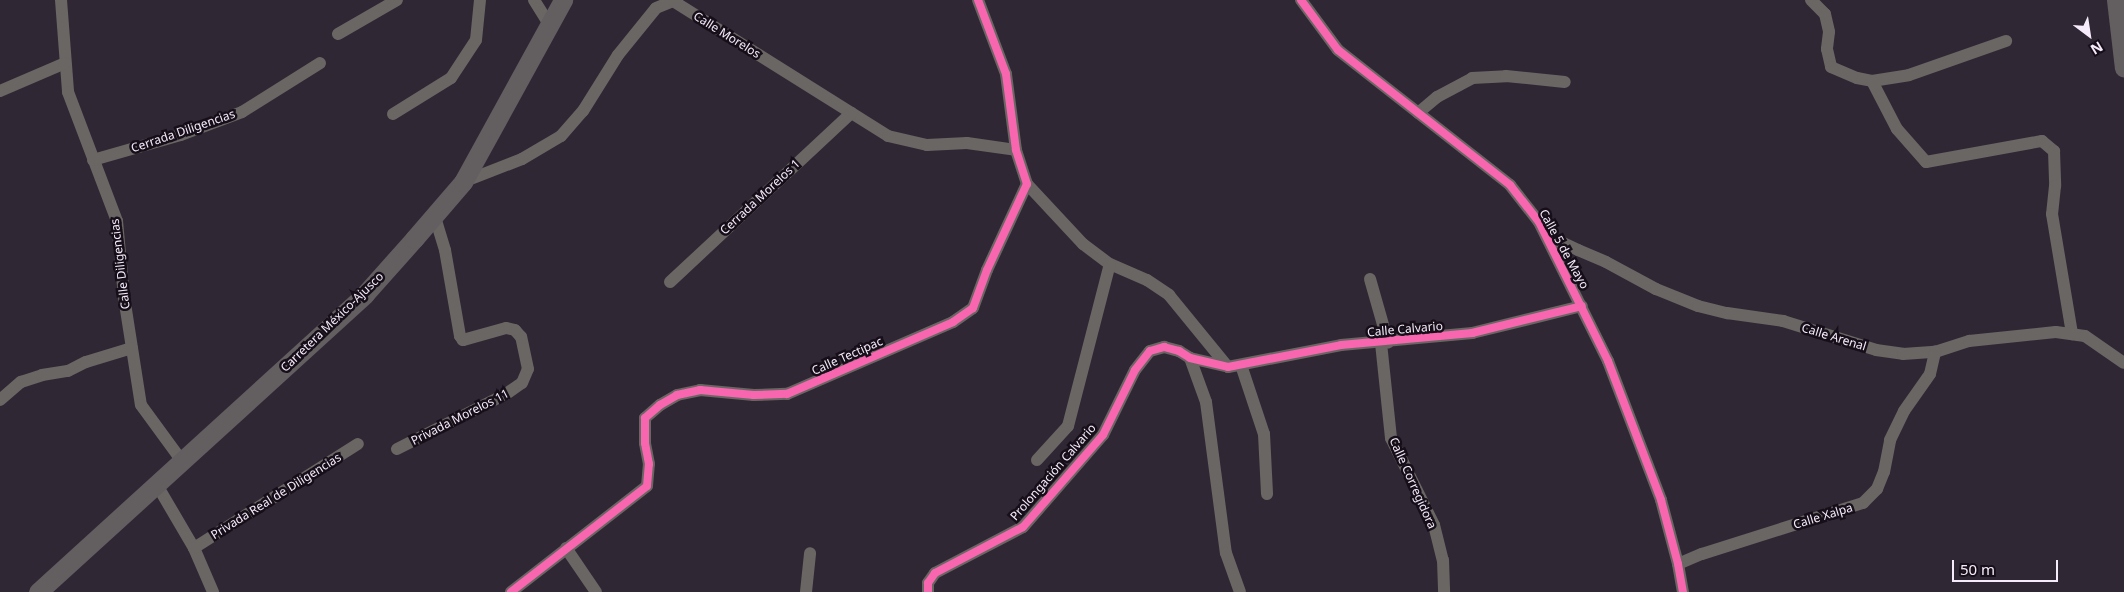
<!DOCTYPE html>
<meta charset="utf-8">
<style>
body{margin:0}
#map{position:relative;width:2124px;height:592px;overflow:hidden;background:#302734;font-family:"Noto Sans",sans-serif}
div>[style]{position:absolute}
.street>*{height:12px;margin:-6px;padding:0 6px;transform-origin:6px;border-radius:6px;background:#6a6664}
.secondary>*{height:19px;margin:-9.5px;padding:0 9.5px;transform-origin:9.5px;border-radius:9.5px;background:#635e60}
.cycleway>*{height:8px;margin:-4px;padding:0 4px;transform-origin:4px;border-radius:4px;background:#f766af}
span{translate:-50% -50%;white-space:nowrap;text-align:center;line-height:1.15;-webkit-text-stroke:5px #160f19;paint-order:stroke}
.street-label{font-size:12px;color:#f6ebfa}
.north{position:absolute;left:2064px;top:10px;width:50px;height:50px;-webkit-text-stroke:4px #160f19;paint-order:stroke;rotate:149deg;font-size:14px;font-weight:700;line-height:20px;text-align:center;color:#f6ebfa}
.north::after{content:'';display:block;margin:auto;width:18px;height:22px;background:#f6ebfa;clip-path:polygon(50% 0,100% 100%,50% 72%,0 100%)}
.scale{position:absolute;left:1952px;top:560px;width:106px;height:22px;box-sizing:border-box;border:2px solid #f6ebfa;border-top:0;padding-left:6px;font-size:15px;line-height:18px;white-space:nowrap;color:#f6ebfa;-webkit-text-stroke:4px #160f19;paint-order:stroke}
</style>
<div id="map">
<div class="street">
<div style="left:61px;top:0;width:92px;rotate:85.6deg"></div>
<div style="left:68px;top:92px;width:138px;rotate:69.2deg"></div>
<div style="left:117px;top:221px;width:76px;rotate:84.7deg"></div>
<div style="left:124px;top:297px;width:109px;rotate:81.1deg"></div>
<div style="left:141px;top:405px;width:69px;rotate:53.8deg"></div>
<div style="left:534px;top:0;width:28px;rotate:58deg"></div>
<div style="left:1301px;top:0;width:62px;rotate:53.5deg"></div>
<div style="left:1338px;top:50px;width:219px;rotate:38.1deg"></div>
<div style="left:1510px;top:185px;width:47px;rotate:51.9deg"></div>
<div style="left:1539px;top:222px;width:155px;rotate:63.6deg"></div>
<div style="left:1608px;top:361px;width:149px;rotate:69.1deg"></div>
<div style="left:1661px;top:500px;width:66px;rotate:75.1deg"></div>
<div style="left:1678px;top:564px;width:28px;rotate:80deg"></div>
<div style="left:1811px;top:0;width:20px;rotate:45deg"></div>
<div style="left:1825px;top:14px;width:18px;rotate:77deg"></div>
<div style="left:1829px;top:32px;width:17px;rotate:97deg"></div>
<div style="left:1827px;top:49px;width:18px;rotate:77deg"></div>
<div style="left:1831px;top:67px;width:28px;rotate:23deg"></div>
<div style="left:1857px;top:78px;width:15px;rotate:11deg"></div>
<div style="left:1872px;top:81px;width:37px;rotate:-9deg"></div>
<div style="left:1909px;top:75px;width:103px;rotate:-19.3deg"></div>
<div style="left:338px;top:34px;width:68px;rotate:-30deg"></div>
<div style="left:1872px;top:81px;width:54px;rotate:62.5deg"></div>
<div style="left:1897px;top:129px;width:44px;rotate:48.7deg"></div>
<div style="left:1926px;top:162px;width:118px;rotate:-10.3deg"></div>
<div style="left:2042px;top:141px;width:16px;rotate:40deg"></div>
<div style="left:2054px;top:151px;width:35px;rotate:88deg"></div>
<div style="left:2055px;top:186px;width:28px;rotate:96deg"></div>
<div style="left:2052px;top:214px;width:122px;rotate:80.5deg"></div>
<div style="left:0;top:91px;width:71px;rotate:-23.3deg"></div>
<div style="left:1418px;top:113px;width:25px;rotate:-40deg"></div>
<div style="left:1437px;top:97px;width:40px;rotate:-28deg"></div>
<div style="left:1472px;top:78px;width:34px;rotate:-3deg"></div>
<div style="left:1506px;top:76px;width:59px;rotate:5.8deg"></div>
<div style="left:393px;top:114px;width:68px;rotate:-31.8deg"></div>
<div style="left:451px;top:78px;width:45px;rotate:-56.7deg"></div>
<div style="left:476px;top:40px;width:40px;rotate:-84.3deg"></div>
<div style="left:93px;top:160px;width:91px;rotate:-15.9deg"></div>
<div style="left:181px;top:135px;width:65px;rotate:-20.7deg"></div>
<div style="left:242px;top:112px;width:92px;rotate:-32.1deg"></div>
<div style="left:463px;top:182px;width:63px;rotate:-21.3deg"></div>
<div style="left:522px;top:159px;width:45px;rotate:-30.5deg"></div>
<div style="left:561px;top:136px;width:33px;rotate:-49deg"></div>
<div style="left:583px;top:111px;width:66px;rotate:-58deg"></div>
<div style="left:618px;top:55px;width:60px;rotate:-51deg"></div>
<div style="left:656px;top:8px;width:18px;rotate:-22deg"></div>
<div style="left:673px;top:1px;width:254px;rotate:32.1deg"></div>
<div style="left:888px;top:136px;width:40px;rotate:13deg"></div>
<div style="left:927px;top:145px;width:40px;rotate:-2.9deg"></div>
<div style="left:967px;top:143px;width:49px;rotate:8.1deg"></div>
<div style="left:1027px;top:184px;width:82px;rotate:47deg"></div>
<div style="left:1083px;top:244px;width:34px;rotate:37deg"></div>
<div style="left:1110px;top:264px;width:40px;rotate:23.4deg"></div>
<div style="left:1147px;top:280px;width:27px;rotate:34deg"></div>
<div style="left:1169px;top:295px;width:93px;rotate:50.7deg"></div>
<div style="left:1550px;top:242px;width:13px;rotate:4deg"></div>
<div style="left:1563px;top:243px;width:17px;rotate:25deg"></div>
<div style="left:1578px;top:250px;width:30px;rotate:23deg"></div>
<div style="left:1606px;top:262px;width:57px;rotate:28.4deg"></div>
<div style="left:1656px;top:289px;width:45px;rotate:22deg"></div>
<div style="left:1698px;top:306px;width:30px;rotate:14deg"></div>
<div style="left:1727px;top:313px;width:57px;rotate:8.1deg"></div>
<div style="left:1783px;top:321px;width:97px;rotate:17.3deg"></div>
<div style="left:1876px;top:350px;width:27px;rotate:8deg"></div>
<div style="left:1903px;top:354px;width:32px;rotate:-4deg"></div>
<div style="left:1935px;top:352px;width:36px;rotate:-18deg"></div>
<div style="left:1969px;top:341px;width:87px;rotate:-5.9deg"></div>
<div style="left:2056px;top:332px;width:29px;rotate:8deg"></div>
<div style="left:2085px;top:336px;width:47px;rotate:34.7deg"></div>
<div style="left:1370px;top:279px;width:66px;rotate:74.1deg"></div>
<div style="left:670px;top:282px;width:248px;rotate:-43deg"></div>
<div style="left:1381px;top:343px;width:96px;rotate:84deg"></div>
<div style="left:1391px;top:438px;width:97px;rotate:63.7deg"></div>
<div style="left:1434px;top:525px;width:36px;rotate:76deg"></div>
<div style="left:1443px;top:560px;width:32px;rotate:88deg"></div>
<div style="left:1190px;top:358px;width:47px;rotate:70deg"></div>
<div style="left:1206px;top:402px;width:152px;rotate:82.5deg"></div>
<div style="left:1226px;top:553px;width:41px;rotate:70.3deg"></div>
<div style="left:1241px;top:365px;width:73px;rotate:71.6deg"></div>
<div style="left:1264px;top:434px;width:60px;rotate:87.1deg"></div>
<div style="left:0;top:400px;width:28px;rotate:-41deg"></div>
<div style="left:21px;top:382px;width:22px;rotate:-18deg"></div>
<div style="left:42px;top:375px;width:26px;rotate:-9deg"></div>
<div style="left:68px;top:371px;width:20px;rotate:-27deg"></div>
<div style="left:86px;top:362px;width:48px;rotate:-16.9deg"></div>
<div style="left:397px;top:449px;width:122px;rotate:-26.8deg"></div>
<div style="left:506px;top:394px;width:19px;rotate:-35deg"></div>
<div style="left:522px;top:383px;width:15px;rotate:-67deg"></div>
<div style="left:528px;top:369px;width:33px;rotate:-102deg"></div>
<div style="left:521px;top:337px;width:9px;rotate:-131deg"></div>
<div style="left:515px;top:330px;width:9px;rotate:-167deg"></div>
<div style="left:506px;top:328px;width:45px;rotate:164.4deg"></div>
<div style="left:463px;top:340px;width:5px;rotate:-127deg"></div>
<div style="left:460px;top:336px;width:87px;rotate:-99.9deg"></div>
<div style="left:445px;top:250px;width:37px;rotate:-107deg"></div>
<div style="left:1037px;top:460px;width:46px;rotate:-47.6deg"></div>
<div style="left:1068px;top:426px;width:167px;rotate:-75.5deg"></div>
<div style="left:157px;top:485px;width:73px;rotate:59.6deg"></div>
<div style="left:194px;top:548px;width:48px;rotate:66.6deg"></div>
<div style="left:194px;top:548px;width:194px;rotate:-32.4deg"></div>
<div style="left:566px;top:548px;width:53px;rotate:55.7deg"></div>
<div style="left:1678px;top:564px;width:26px;rotate:-23deg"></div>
<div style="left:1702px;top:554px;width:169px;rotate:-17.6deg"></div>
<div style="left:1863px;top:503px;width:20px;rotate:-45deg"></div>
<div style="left:1877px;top:489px;width:18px;rotate:-68deg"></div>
<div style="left:1884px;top:472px;width:33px;rotate:-79deg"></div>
<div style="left:1890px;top:440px;width:32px;rotate:-64deg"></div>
<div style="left:1904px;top:411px;width:45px;rotate:-54.9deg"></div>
<div style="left:1930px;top:374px;width:23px;rotate:-77deg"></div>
<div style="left:511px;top:592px;width:172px;rotate:-37.9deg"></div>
<div style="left:647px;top:486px;width:22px;rotate:-85deg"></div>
<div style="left:649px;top:464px;width:21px;rotate:-101deg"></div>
<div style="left:645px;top:443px;width:25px;rotate:-90deg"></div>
<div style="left:645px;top:418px;width:20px;rotate:-41deg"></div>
<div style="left:660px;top:405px;width:20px;rotate:-30deg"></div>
<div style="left:677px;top:395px;width:24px;rotate:-12deg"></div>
<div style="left:700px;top:390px;width:54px;rotate:5.3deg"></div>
<div style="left:754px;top:395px;width:33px;rotate:-2deg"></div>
<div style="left:787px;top:394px;width:181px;rotate:-23.4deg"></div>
<div style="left:953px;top:322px;width:24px;rotate:-35deg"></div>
<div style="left:973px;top:308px;width:40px;rotate:-69.8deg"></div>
<div style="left:987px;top:270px;width:95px;rotate:-65.1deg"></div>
<div style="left:1027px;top:184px;width:36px;rotate:-108deg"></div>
<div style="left:1016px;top:150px;width:77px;rotate:-97.5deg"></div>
<div style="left:1006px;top:74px;width:79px;rotate:-110.7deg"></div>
<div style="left:806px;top:592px;width:39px;rotate:-84deg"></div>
<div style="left:928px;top:592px;width:9px;rotate:-90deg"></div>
<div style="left:928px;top:583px;width:12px;rotate:-55deg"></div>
<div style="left:935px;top:573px;width:99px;rotate:-27.6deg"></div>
<div style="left:1023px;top:527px;width:122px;rotate:-49deg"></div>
<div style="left:1103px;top:435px;width:72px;rotate:-63.8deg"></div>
<div style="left:1135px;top:370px;width:24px;rotate:-52deg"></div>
<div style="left:1150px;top:351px;width:15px;rotate:-16deg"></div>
<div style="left:1164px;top:347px;width:16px;rotate:15deg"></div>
<div style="left:1179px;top:351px;width:13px;rotate:32deg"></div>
<div style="left:1190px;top:358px;width:39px;rotate:13deg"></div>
<div style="left:1228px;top:367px;width:115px;rotate:-11deg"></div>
<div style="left:1341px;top:345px;width:132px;rotate:-5.2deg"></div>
<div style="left:1472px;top:333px;width:113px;rotate:-13.8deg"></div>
</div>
<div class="secondary">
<div style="left:2116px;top:0;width:68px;rotate:83.3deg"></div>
<div style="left:38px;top:592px;width:442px;rotate:-42.3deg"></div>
<div style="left:365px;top:294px;width:74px;rotate:-48.3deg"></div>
<div style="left:414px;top:239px;width:75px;rotate:-49.3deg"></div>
<div style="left:463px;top:182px;width:208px;rotate:-61.2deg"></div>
</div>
<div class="cycleway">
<div style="left:1301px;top:0;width:62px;rotate:53.5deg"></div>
<div style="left:1338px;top:50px;width:219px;rotate:38.1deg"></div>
<div style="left:1510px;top:185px;width:47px;rotate:51.9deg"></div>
<div style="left:1539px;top:222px;width:155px;rotate:63.6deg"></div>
<div style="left:1608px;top:361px;width:149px;rotate:69.1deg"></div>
<div style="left:1661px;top:500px;width:66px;rotate:75.1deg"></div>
<div style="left:1678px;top:564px;width:28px;rotate:80deg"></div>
<div style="left:511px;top:592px;width:172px;rotate:-37.9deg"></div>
<div style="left:647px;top:486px;width:22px;rotate:-85deg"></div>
<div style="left:649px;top:464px;width:21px;rotate:-101deg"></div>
<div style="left:645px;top:443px;width:25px;rotate:-90deg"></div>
<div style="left:645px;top:418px;width:20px;rotate:-41deg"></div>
<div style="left:660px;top:405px;width:20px;rotate:-30deg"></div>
<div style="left:677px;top:395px;width:24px;rotate:-12deg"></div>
<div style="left:700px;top:390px;width:54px;rotate:5.3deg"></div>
<div style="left:754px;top:395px;width:33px;rotate:-2deg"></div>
<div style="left:787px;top:394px;width:181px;rotate:-23.4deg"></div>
<div style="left:953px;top:322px;width:24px;rotate:-35deg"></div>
<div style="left:973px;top:308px;width:40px;rotate:-69.8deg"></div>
<div style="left:987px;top:270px;width:95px;rotate:-65.1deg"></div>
<div style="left:1027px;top:184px;width:36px;rotate:-108deg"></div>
<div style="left:1016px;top:150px;width:77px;rotate:-97.5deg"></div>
<div style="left:1006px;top:74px;width:79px;rotate:-110.7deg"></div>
<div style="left:928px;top:592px;width:9px;rotate:-90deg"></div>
<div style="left:928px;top:583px;width:12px;rotate:-55deg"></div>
<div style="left:935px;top:573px;width:99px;rotate:-27.6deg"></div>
<div style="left:1023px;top:527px;width:122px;rotate:-49deg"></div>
<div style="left:1103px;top:435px;width:72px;rotate:-63.8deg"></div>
<div style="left:1135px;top:370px;width:24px;rotate:-52deg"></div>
<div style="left:1150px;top:351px;width:15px;rotate:-16deg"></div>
<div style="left:1164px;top:347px;width:16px;rotate:15deg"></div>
<div style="left:1179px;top:351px;width:13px;rotate:32deg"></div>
<div style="left:1190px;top:358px;width:39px;rotate:13deg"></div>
<div style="left:1228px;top:367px;width:115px;rotate:-11deg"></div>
<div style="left:1341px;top:345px;width:132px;rotate:-5.2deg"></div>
<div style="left:1472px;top:333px;width:113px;rotate:-13.8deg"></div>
</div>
<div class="street-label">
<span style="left:727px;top:35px;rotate:32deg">Calle Morelos</span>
<span style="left:183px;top:131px;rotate:-19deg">Cerrada Diligencias</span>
<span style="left:760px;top:197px;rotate:-43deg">Cerrada Morelos 1</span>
<span style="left:1564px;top:249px;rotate:61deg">Calle 5 de Mayo</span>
<span style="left:120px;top:264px;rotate:-97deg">Calle Diligencias</span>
<span style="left:332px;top:322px;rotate:-44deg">Carretera México-Ajusco</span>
<span style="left:1405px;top:329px;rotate:-5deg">Calle Calvario</span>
<span style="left:1834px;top:337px;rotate:17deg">Calle Arenal</span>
<span style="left:847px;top:356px;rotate:-24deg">Calle Tectipac</span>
<span style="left:460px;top:417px;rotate:-27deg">Privada Morelos 11</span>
<span style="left:1053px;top:472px;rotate:-49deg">Prolongación Calvario</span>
<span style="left:1413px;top:483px;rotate:66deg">Calle Corregidora</span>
<span style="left:276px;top:496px;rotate:-32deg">Privada Real de Diligencias</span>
<span style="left:1823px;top:516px;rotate:-17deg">Calle Xalpa</span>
</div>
<div class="north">N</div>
<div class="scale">50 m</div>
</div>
